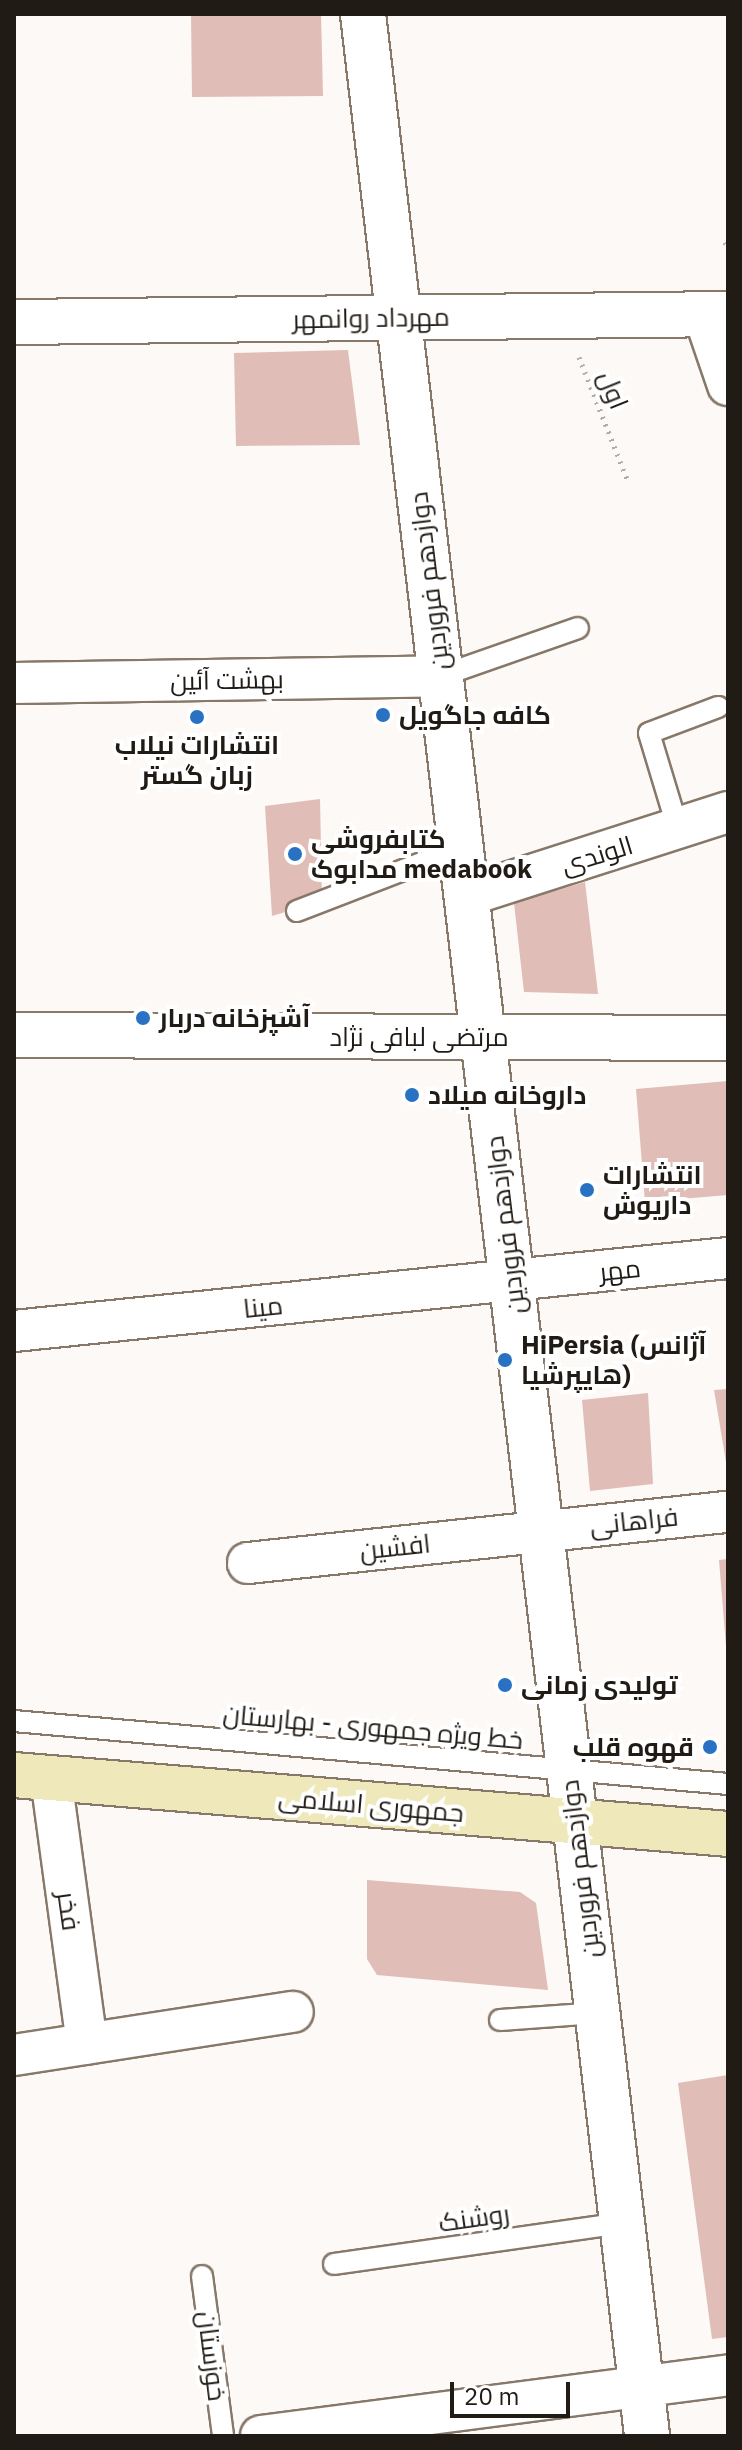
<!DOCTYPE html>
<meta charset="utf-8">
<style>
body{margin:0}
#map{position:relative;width:742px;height:2450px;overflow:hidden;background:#fcf9f6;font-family:"IBM Plex Sans",Cairo,sans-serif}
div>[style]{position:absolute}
.building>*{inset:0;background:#e0bdb6}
.path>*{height:5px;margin-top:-2.5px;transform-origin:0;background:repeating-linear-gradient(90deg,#b0aca8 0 2px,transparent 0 8px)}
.roads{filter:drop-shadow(2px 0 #877869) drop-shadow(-2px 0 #877869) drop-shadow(0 2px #877869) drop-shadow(0 -2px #877869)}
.lane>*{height:20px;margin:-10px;padding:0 10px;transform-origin:10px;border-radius:10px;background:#fff}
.street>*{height:40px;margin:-20px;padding:0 20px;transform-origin:20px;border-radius:20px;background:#fff}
.secondary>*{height:44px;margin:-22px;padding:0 22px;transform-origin:22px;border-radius:22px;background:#fff}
.primary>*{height:44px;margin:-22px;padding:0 22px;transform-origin:22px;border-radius:22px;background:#eee8bb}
.dots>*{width:22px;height:22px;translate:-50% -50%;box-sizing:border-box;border:4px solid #fff;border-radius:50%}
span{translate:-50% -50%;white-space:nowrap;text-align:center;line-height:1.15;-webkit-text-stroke:8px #fff;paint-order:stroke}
.street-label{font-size:26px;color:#211b15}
.poi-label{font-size:26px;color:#211b15;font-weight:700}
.left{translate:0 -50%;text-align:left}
.right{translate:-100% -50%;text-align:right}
.frame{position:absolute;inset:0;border:16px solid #211b15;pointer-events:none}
.scale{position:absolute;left:450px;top:2382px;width:120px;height:36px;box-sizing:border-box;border:4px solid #211b15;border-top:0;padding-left:10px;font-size:24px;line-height:28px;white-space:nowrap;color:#211b15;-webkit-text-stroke:6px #fff;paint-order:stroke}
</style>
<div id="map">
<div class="building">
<div style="clip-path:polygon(191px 14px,321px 14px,323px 96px,192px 97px)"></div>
<div style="clip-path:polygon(348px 350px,360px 445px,236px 446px,234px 353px)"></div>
<div style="clip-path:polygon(320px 799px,322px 901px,272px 916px,265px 806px)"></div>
<div style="clip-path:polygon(585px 882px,598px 994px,524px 992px,514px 903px)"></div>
<div style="clip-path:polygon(728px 1081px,728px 1195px,645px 1202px,636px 1089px)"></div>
<div style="clip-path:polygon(728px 1389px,728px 1474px,714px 1390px)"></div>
<div style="clip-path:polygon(648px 1393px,653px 1484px,590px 1491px,582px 1400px)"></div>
<div style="clip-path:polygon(728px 1559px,728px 1646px,726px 1646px,719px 1560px)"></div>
<div style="clip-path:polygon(367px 1880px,520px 1892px,536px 1903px,548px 1990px,377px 1975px,367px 1959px)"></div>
<div style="clip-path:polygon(728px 2075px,728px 2337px,712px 2339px,678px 2083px)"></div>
</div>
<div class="path">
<div style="left:725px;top:242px;width:7px;rotate:63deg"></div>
<div style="left:579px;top:357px;width:131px;rotate:68.5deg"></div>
</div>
<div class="roads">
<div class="lane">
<div style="left:441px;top:676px;width:145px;rotate:-19.3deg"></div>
<div style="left:678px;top:829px;width:100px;rotate:-106.8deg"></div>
<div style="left:649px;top:733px;width:74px;rotate:-20.6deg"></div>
<div style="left:297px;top:911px;width:175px;rotate:-21.1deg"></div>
<div style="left:14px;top:1721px;width:717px;rotate:5.04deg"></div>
<div style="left:500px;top:2020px;width:97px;rotate:-4.1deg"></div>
<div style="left:334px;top:2264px;width:291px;rotate:-8.1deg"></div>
<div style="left:202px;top:2276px;width:161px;rotate:82.5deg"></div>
</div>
<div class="street">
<div style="left:704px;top:315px;width:74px;rotate:71.1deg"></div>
<div style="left:14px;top:683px;width:427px;rotate:-0.9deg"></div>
<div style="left:466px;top:896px;width:275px;rotate:-17.8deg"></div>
<div style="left:14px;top:1331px;width:718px;rotate:-5.84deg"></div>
<div style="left:248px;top:1563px;width:483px;rotate:-6.1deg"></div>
<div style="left:51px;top:1778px;width:268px;rotate:82.3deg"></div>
<div style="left:14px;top:2055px;width:282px;rotate:-8.8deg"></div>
<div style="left:261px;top:2436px;width:471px;rotate:-7.4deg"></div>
</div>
<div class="secondary">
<div style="left:363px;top:14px;width:2439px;rotate:83.31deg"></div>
<div style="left:14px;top:322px;width:714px;rotate:-0.64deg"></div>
<div style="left:14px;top:1035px;width:714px;rotate:0.24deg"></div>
</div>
<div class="primary">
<div style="left:14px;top:1775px;width:716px;rotate:4.72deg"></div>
</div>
</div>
<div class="dots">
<div style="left:383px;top:715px;background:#2971c2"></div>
<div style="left:197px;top:717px;background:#2971c2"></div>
<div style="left:295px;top:854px;background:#2971c2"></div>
<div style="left:143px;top:1018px;background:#2971c2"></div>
<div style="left:412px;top:1095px;background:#2971c2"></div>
<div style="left:587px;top:1190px;background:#2971c2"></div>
<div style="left:505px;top:1360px;background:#2971c2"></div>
<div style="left:505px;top:1685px;background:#2971c2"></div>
<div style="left:710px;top:1747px;background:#2971c2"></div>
</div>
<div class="street-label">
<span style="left:371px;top:318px;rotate:-1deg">مهرداد روانمهر</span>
<span style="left:613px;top:390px;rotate:68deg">اول</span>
<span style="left:429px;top:581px;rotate:-97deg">دوازدهم فروردین</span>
<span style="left:227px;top:680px;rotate:-1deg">بهشت آئین</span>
<span style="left:597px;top:855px;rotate:-17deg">الوندی</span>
<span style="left:419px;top:1037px">مرتضی لبافی نژاد</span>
<span style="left:505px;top:1225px;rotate:-97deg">دوازدهم فروردین</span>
<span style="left:620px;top:1270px;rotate:-6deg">مهر</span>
<span style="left:263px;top:1307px;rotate:-6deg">مینا</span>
<span style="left:634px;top:1521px;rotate:-6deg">فراهانی</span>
<span style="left:395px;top:1547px;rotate:-6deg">افشین</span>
<span style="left:373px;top:1727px;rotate:5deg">خط ویژه جمهوری - بهارستان</span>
<span style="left:371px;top:1805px;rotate:5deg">جمهوری اسلامی</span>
<span style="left:580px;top:1869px;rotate:-97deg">دوازدهم فروردین</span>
<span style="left:69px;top:1911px;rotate:82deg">فخر</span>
<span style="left:474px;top:2218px;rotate:-8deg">روشنک</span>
<span style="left:212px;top:2356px;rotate:83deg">خوزستان</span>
</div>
<div class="poi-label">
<span class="left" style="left:399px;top:715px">کافه جاگویل</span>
<span style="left:197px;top:760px">انتشارات نیلاب<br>زبان گستر</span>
<span class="left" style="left:311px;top:854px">کتابفروشی<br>مدابوک medabook</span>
<span class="left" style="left:159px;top:1018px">آشپزخانه دربار</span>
<span class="left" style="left:428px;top:1095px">داروخانه میلاد</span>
<span class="left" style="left:603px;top:1190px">انتشارات<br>داریوش</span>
<span class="left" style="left:521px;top:1360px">HiPersia (آژانس<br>هایپرشیا)</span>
<span class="left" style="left:521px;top:1685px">تولیدی زمانی</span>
<span class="right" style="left:694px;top:1747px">قهوه قلب</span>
</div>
<div class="frame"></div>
<div class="scale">20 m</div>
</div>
